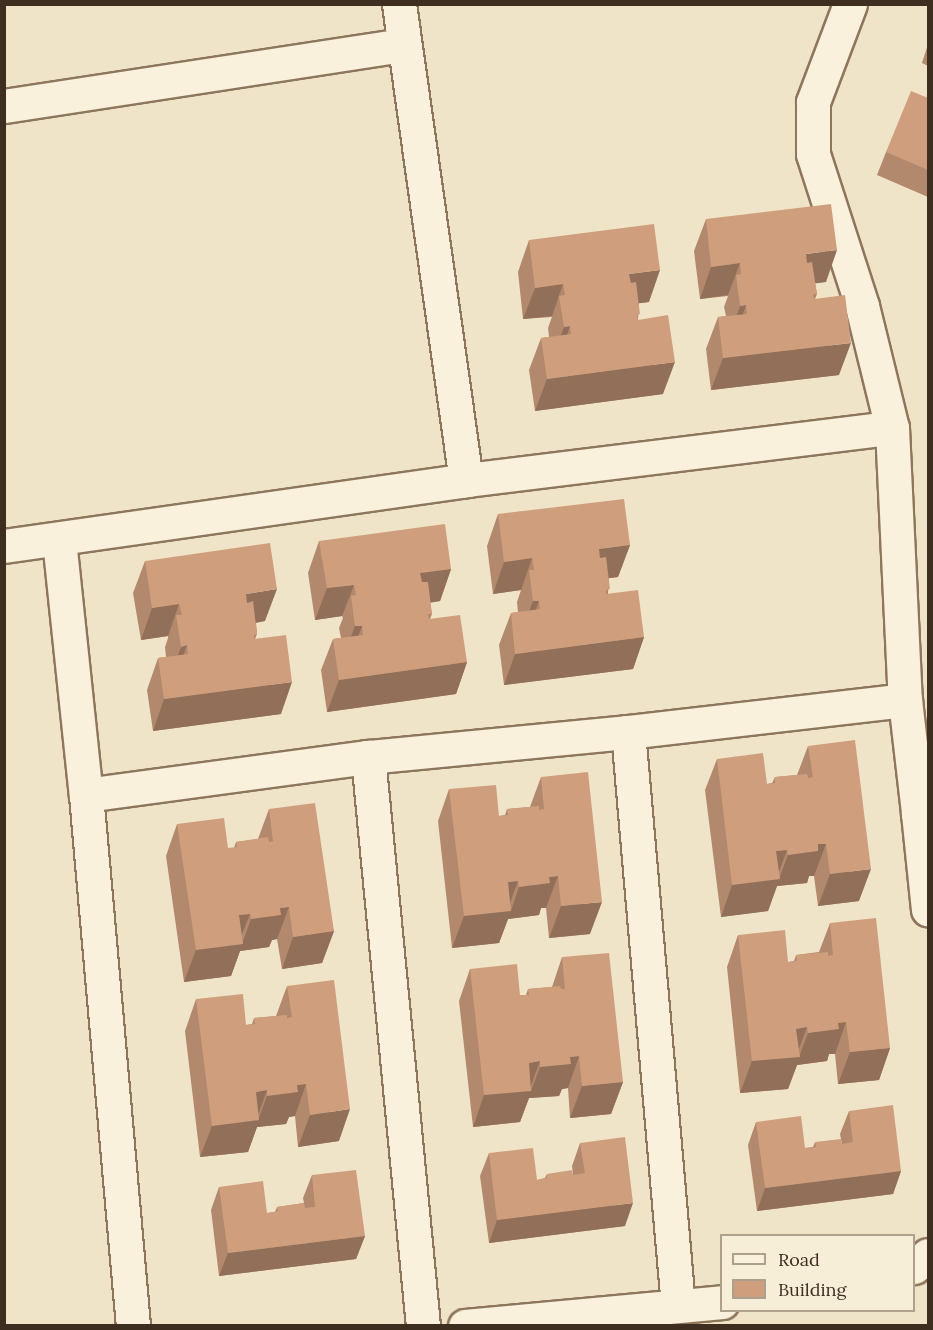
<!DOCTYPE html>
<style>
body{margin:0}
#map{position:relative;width:933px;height:1330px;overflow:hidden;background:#f0e4c8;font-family:Lora,serif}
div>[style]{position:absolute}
.roads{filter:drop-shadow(2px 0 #8d765c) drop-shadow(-2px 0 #8d765c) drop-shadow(0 2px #8d765c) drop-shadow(0 -2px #8d765c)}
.minor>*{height:33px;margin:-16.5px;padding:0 16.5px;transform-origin:16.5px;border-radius:16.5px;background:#faf1dc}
.wall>*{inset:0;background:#b2896c}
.shaded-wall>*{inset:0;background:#916f58}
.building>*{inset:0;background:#cf9f7d}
span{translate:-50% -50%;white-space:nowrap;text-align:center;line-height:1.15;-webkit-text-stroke:5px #f7eed8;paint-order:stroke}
.frame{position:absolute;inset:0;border:6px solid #3d2e20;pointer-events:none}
.legend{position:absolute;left:720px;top:1234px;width:195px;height:78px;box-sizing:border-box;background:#f7eed8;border:2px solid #ada18e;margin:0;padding:8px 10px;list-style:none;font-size:18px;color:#3d2e20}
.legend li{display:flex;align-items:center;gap:12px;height:30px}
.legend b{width:30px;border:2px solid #ada18e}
</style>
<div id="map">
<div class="roads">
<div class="minor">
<div style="left:399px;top:4px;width:481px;rotate:82deg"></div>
<div style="left:850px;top:4px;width:105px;rotate:110.7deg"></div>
<div style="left:813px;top:102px;width:52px;rotate:90deg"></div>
<div style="left:813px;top:154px;width:160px;rotate:72.1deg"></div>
<div style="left:862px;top:306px;width:126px;rotate:76.2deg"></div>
<div style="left:892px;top:428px;width:272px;rotate:87.3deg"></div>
<div style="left:905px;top:700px;width:114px;rotate:83.4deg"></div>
<div style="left:4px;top:106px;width:405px;rotate:-8.7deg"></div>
<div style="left:59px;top:540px;width:256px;rotate:84deg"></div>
<div style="left:86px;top:795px;width:533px;rotate:84.94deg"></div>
<div style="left:4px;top:546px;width:467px;rotate:-8.1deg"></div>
<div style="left:466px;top:480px;width:429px;rotate:-7deg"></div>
<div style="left:628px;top:732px;width:576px;rotate:85.02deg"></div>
<div style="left:368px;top:757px;width:572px;rotate:84.48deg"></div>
<div style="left:926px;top:794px;width:21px;rotate:113deg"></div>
<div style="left:918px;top:813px;width:97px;rotate:84.1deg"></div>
<div style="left:86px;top:795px;width:285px;rotate:-7.7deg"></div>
<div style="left:368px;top:757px;width:261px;rotate:-5.5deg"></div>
<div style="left:628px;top:732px;width:279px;rotate:-6.6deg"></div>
<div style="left:914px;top:1267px;width:18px;rotate:-41deg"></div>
<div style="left:465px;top:1326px;width:258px;rotate:-5.3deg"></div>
</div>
</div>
<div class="wall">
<div style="clip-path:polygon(928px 44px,928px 66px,922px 63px)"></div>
<div style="clip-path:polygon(928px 98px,928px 197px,877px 175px,886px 152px)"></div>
<div style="clip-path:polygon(706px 219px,826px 282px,815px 283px,817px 294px,815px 299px,839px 375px,711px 390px,706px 349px,718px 317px,726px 316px,724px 307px,728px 296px,700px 299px,694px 251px)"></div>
<div style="clip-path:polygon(529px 240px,649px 302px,639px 303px,638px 320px,663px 394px,535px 411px,529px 370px,541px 338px,549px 337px,548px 328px,552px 317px,523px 319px,518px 272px)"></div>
<div style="clip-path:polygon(498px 514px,630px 545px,618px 577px,609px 578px,608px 594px,644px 637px,633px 669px,504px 685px,499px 645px,511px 613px,518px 612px,517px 602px,521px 590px,493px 594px,487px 546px)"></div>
<div style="clip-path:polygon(319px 541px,451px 569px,440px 601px,430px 603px,432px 614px,430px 619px,467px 662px,456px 694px,327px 712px,321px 670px,333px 639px,341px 638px,339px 628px,343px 618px,342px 616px,315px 620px,308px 573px)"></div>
<div style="clip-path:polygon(145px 561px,265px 621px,256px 623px,257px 634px,255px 639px,281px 714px,153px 731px,147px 690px,158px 658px,166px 657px,165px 647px,168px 638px,168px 636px,141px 640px,133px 593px)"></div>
<div style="clip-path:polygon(808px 746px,859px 901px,818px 906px,814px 876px,809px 876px,807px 883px,777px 886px,768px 911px,721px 917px,705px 790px,717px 759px,767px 784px,772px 783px,775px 777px,797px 775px)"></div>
<div style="clip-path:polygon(541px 777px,590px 934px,549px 938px,546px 908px,541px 908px,539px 915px,508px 919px,499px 943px,452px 948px,438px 821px,449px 789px,499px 816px,505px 815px,507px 809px,530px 807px)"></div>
<div style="clip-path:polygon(269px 809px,334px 931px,322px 963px,282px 969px,277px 939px,272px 940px,269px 947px,240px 951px,231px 976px,184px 982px,166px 856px,177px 824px,228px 848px,234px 848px,236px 842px,258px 839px)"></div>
<div style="clip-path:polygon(830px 923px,890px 1048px,879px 1080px,838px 1084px,835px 1054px,829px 1054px,827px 1061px,797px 1065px,788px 1089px,740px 1093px,727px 967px,738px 935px,788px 962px,794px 961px,796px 955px,819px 952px)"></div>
<div style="clip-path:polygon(562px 957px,623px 1082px,611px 1114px,570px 1118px,568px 1088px,562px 1089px,559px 1096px,529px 1098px,520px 1122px,473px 1127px,459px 1001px,470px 969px,520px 995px,526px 995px,528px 989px,552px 987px)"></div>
<div style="clip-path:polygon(287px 986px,339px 1141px,298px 1147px,295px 1116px,289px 1117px,286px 1124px,257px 1127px,248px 1152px,200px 1157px,185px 1031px,196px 999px,246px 1025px,252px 1024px,254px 1018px,276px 1016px)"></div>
<div style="clip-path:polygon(849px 1111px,901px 1171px,893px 1194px,757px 1211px,748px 1145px,756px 1122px,805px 1148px,813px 1147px,815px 1142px,842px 1144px,840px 1134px)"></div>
<div style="clip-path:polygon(580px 1143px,625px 1226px,489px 1243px,480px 1176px,489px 1153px,537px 1180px,545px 1178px,547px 1174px,573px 1175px,572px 1166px)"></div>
<div style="clip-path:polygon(312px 1175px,365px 1236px,356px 1259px,219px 1276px,211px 1210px,219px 1187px,267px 1213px,275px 1212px,277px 1207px,304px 1203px,303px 1198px)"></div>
</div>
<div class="shaded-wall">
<div style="clip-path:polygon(837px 250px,826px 282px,794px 286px,806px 254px)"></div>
<div style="clip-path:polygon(740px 263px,728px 295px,700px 299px,711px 267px)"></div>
<div style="clip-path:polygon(660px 270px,649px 302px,618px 306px,629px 274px)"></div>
<div style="clip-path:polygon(563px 284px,552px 316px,523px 319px,535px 288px)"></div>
<div style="clip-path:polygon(746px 305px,735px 337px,729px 338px,740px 306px)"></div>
<div style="clip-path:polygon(570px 326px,559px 358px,552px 358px,564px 327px)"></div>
<div style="clip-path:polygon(851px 343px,839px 375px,711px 390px,723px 358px)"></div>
<div style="clip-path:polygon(675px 362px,663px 394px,535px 411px,547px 379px)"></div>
<div style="clip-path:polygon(630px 545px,618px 577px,587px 581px,599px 549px)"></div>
<div style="clip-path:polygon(532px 558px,521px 590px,493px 594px,504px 562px)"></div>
<div style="clip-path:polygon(451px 569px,440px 601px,408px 605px,420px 573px)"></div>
<div style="clip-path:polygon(354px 585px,342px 616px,315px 620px,327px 588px)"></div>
<div style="clip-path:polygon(277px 589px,265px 621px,234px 626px,246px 594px)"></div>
<div style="clip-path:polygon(533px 601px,539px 601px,527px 633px,521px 633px)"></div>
<div style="clip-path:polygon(179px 604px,168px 636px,141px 640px,152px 608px)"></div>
<div style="clip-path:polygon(355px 626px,362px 626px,350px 658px,343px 658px)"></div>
<div style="clip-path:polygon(644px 637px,633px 669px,504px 685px,515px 654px)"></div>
<div style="clip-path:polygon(187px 645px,176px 677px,169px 679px,181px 647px)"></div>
<div style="clip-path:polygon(467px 662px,456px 694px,327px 712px,339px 680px)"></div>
<div style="clip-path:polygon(292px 682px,281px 714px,153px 731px,164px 699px)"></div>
<div style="clip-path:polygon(818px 844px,826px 844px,814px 876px,809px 876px,807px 883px,777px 886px,768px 911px,721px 917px,732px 885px,776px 851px,787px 850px,776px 880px,779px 879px,788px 855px)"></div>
<div style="clip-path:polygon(871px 869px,859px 901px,818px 906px,830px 874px)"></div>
<div style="clip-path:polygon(558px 876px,546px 908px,541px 908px,539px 915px,508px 919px,499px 943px,452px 948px,464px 916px,508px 882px,518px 881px,507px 911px,511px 911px,519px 887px,549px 877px)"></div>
<div style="clip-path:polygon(602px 902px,590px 934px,549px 938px,561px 906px)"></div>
<div style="clip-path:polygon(289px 907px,277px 939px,272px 940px,269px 947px,240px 951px,231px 976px,184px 982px,196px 950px,239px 915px,250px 914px,238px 944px,242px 944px,251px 919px,280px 908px)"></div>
<div style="clip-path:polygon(334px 931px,322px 963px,282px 969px,293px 937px)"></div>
<div style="clip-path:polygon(846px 1022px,835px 1054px,829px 1054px,827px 1061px,797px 1065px,788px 1089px,740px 1093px,752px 1061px,796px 1029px,807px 1027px,796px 1057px,799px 1057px,808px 1033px,838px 1023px)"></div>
<div style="clip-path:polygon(890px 1048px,879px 1080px,838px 1084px,850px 1052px)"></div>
<div style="clip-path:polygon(579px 1056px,568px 1088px,562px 1089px,559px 1096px,529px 1098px,520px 1122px,473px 1127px,484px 1095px,529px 1063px,540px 1061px,529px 1091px,531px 1091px,540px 1067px,570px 1057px)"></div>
<div style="clip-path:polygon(623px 1082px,611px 1114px,570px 1118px,582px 1086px)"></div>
<div style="clip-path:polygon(306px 1084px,295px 1116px,289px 1117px,286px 1124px,257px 1127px,248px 1152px,200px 1157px,212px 1126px,256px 1092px,267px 1090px,256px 1121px,258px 1120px,267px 1096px,297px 1085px)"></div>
<div style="clip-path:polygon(350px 1109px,339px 1141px,298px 1147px,310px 1115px)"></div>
<div style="clip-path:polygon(901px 1171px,893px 1194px,757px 1211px,765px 1188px)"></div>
<div style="clip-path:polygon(633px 1203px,625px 1226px,489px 1243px,497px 1220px)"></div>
<div style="clip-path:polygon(365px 1236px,356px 1259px,219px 1276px,228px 1253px)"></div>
</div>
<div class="building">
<div style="clip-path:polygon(911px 91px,928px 98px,928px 170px,886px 152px)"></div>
<div style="clip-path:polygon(831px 204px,837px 250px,806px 254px,807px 263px,812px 262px,817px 294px,813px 294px,814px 299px,845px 295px,851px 343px,723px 358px,718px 317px,747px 314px,746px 305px,740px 306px,736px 275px,741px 274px,740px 263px,711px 267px,706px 219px)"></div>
<div style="clip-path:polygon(654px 224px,660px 270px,629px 274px,631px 283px,636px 282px,640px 314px,637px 315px,638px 320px,668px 315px,675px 362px,547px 379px,541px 338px,571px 334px,570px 326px,564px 327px,559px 296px,565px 295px,563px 284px,535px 288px,529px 240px)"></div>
<div style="clip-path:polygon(624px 499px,630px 545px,599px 549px,600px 558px,606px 557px,610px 589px,606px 590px,606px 594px,638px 590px,644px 637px,515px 654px,511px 613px,540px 609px,539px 601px,533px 601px,529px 570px,534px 570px,532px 558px,504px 562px,498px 514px)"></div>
<div style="clip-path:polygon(445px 524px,451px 569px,420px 573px,422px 582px,428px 582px,432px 614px,428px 614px,429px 619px,460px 615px,467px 662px,339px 680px,333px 639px,363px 635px,362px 626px,355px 626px,351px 596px,356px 595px,354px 585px,327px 588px,319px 541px)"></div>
<div style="clip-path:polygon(270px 543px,277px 589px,246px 594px,247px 603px,253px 601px,257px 634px,254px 635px,254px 639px,286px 635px,292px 682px,164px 699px,158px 658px,188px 654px,187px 645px,181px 647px,176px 615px,182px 615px,179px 604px,152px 608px,145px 561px)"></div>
<div style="clip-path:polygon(855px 740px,871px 869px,830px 874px,826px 844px,818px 844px,818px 851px,788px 855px,787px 850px,776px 851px,780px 879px,732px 885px,717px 759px,763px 753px,767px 784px,775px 783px,775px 777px,807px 774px,808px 778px,813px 777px,808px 746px)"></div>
<div style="clip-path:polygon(588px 772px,602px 902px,561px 906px,558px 876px,549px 877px,550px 883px,519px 887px,518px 881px,508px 882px,511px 911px,464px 916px,449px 789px,496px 785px,499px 816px,508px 815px,507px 809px,539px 806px,539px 810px,544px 809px,541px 777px)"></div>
<div style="clip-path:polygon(315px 803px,334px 931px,293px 937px,289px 907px,280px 908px,281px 915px,251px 919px,250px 914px,239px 915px,243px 944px,196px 950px,177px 824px,224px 818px,228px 848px,237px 847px,236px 842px,268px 837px,269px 842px,273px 841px,269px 809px)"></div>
<div style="clip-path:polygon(876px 918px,890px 1048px,850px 1052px,846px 1022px,838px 1023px,839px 1029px,808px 1033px,807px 1027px,796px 1029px,800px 1057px,752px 1061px,738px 935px,785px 930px,788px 962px,797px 961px,796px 955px,828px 952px,828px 956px,833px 955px,830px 923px)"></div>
<div style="clip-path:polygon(609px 953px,623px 1082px,582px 1086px,579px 1056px,570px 1057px,571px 1064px,540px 1067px,540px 1061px,529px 1063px,531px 1091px,484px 1095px,470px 969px,517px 964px,520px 995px,529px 995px,528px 989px,560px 986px,561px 989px,565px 989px,562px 957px)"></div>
<div style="clip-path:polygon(334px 980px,350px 1109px,310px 1115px,306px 1084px,297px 1085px,298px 1092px,267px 1096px,267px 1090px,256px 1092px,259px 1120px,212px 1126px,196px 999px,243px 994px,246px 1025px,255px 1024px,254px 1018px,287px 1015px,287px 1018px,292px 1017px,287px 986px)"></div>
<div style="clip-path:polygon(893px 1105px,901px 1171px,765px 1188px,756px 1122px,801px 1116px,805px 1148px,816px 1147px,815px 1142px,841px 1139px,842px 1144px,853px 1142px,849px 1111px)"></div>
<div style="clip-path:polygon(625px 1137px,633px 1203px,497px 1220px,489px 1153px,533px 1148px,537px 1180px,547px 1178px,547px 1174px,572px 1170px,573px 1175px,585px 1173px,580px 1143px)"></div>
<div style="clip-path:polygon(356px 1170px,365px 1236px,228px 1253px,219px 1187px,263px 1181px,267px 1213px,278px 1211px,277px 1207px,304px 1203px,305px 1208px,315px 1207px,312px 1175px)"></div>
</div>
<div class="frame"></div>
<ul class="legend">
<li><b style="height:8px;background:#faf1dc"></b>Road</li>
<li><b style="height:16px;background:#cf9f7d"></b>Building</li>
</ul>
</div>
